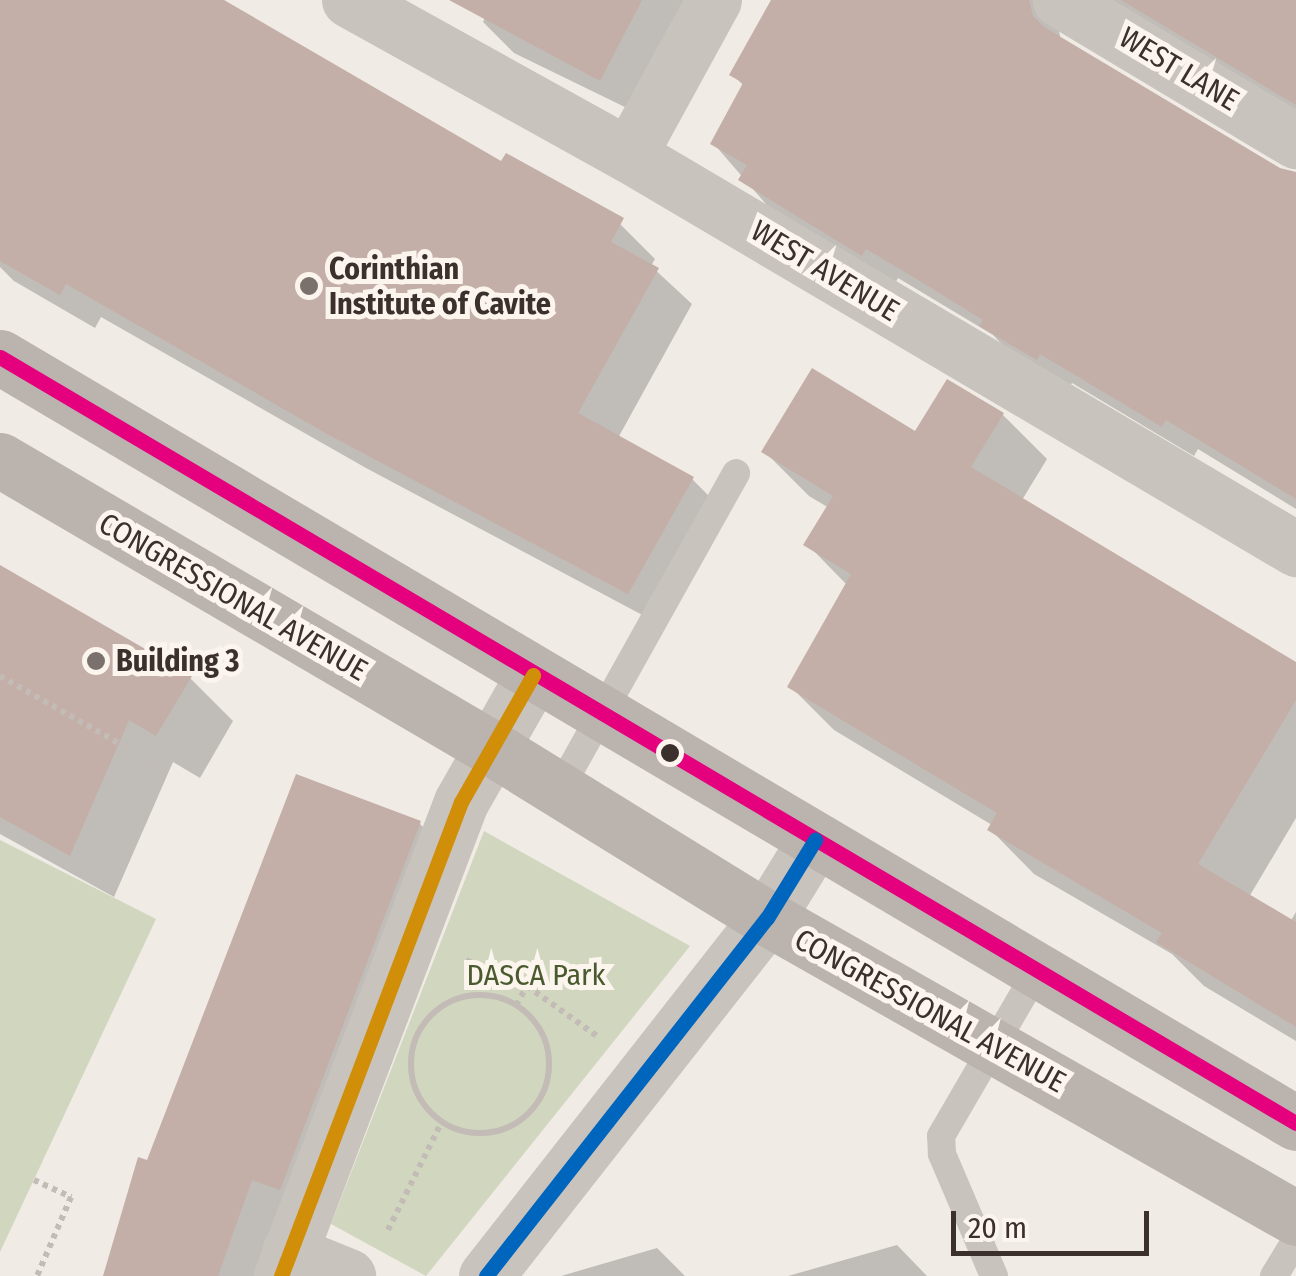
<!DOCTYPE html>
<style>
body{margin:0}
#map{position:relative;width:1296px;height:1276px;overflow:hidden;background:#f0ebe5;font-family:"Fira Sans Condensed",sans-serif}
div>[style]{position:absolute}
.green>*{inset:0;background:#d1d6bf}
.shadow>*{inset:0;background:#0003}
.building>*{inset:0;background:#c3afa7}
.path>*{height:6px;margin-top:-3px;transform-origin:0;background:repeating-linear-gradient(90deg,#c2bbb6 0 5px,transparent 0 10px)}
.path>.ring{margin:-3px;padding:0;box-sizing:content-box;background:none;border:6px solid #c2bbb6;border-radius:50%}
.lane>*{height:28px;margin:-14px;padding:0 14px;transform-origin:14px;border-radius:14px;background:#c9c3be}
.street>*{height:55px;margin:-27.5px;padding:0 27.5px;transform-origin:27.5px;border-radius:27.5px;background:#c9c3be}
.secondary>*{height:55px;margin:-27.5px;padding:0 27.5px;transform-origin:27.5px;border-radius:27.5px;background:#bab3ae}
.bus-1>*{height:15px;margin:-7.5px;padding:0 7.5px;transform-origin:7.5px;border-radius:7.5px;background:#e5007d}
.bus-2>*{height:15px;margin:-7.5px;padding:0 7.5px;transform-origin:7.5px;border-radius:7.5px;background:#0065bd}
.bus-3>*{height:15px;margin:-7.5px;padding:0 7.5px;transform-origin:7.5px;border-radius:7.5px;background:#d18e09}
.dots>*{width:28px;height:28px;translate:-50% -50%;box-sizing:border-box;border:5px solid #fbf5ee;border-radius:50%}
span{translate:-50% -50%;white-space:nowrap;text-align:center;line-height:1.15;-webkit-text-stroke:10px #fbf5ee;paint-order:stroke}
.street-label{font-size:30px;color:#3b302b}
.poi-label{font-size:30px;color:#3b302b;font-weight:700}
.left{translate:0 -50%;text-align:left}
.park-label{font-size:30px;color:#4a5a2e}
.scale{position:absolute;left:951px;top:1211px;width:198px;height:45px;box-sizing:border-box;border:5px solid #3b302b;border-top:0;padding-left:12px;font-size:30px;line-height:35px;white-space:nowrap;color:#3b302b;-webkit-text-stroke:8px #fbf5ee;paint-order:stroke}
</style>
<div id="map">
<div class="green">
<div style="clip-path:polygon(484px 831px,690px 946px,426px 1276px,331px 1224px)"></div>
<div style="clip-path:polygon(0 840px,156px 919px,0 1252px)"></div>
</div>
<div class="shadow">
<div style="clip-path:polygon(0 0,223px 0,502px 165px,620px 224px,655px 259px,651px 266px,692px 304px,618px 438px,692px 479px,727px 514px,663px 626px,366px 468px,101px 317px,95px 328px,14px 281px,0 267px)"></div>
<div style="clip-path:polygon(493px 0,699px 0,631px 110px,514px 53px,483px 22px)"></div>
<div style="clip-path:polygon(773px 0,1089px 0,1059px 31px,1061px 40px,1279px 170px,1296px 175px,1296px 509px,1198px 449px,1194px 456px,1072px 383px,1068px 389px,1013px 356px,993px 335px,898px 278px,894px 285px,772px 211px,714px 144px,744px 86px,733px 75px)"></div>
<div style="clip-path:polygon(1098px 0,1296px 0,1296px 115px)"></div>
<div style="clip-path:polygon(1003px 415px,1047px 459px,1022px 500px,1296px 664px,1296px 818px,1249px 897px,1290px 922px,1296px 912px,1296px 1041px,1204px 986px,1172px 954px,1034px 874px,990px 829px,992px 825px,834px 730px,790px 686px,848px 586px,807px 544px,829px 508px,809px 496px,764px 451px,916px 435px)"></div>
<div style="clip-path:polygon(0 568px,190px 678px,233px 721px,200px 778px,173px 762px,114px 897px,0 834px)"></div>
<div style="clip-path:polygon(419px 823px,462px 866px,276px 1276px,106px 1276px,149px 1163px)"></div>
<div style="clip-path:polygon(897px 1245px,927px 1276px,788px 1276px)"></div>
<div style="clip-path:polygon(657px 1248px,685px 1276px,561px 1276px)"></div>
</div>
<div class="building">
<div style="clip-path:polygon(0 0,224px 0,501px 161px,506px 153px,624px 218px,611px 242px,659px 268px,578px 413px,694px 477px,628px 594px,329px 435px,66px 284px,60px 295px,0 261px)"></div>
<div style="clip-path:polygon(449px 0,642px 0,600px 81px)"></div>
<div style="clip-path:polygon(771px 0,1029px 0,1033px 16px,1044px 27px,1280px 168px,1296px 172px,1296px 499px,1166px 420px,1162px 427px,1040px 354px,1037px 360px,979px 326px,983px 320px,910px 275px,866px 249px,862px 256px,738px 180px,747px 165px,710px 144px,743px 83px,729px 75px)"></div>
<div style="clip-path:polygon(1121px 0,1296px 0,1296px 105px)"></div>
<div style="clip-path:polygon(812px 368px,915px 431px,947px 379px,1004px 413px,971px 467px,1296px 662px,1296px 700px,1198px 864px,1296px 922px,1296px 1027px,1156px 942px,1162px 933px,987px 830px,997px 813px,787px 687px,851px 574px,803px 545px,833px 496px,761px 452px)"></div>
<div style="clip-path:polygon(0 565px,192px 676px,156px 736px,129px 720px,70px 856px,0 817px)"></div>
<div style="clip-path:polygon(296px 774px,421px 821px,280px 1190px,252px 1180px,218px 1276px,103px 1276px,138px 1157px,147px 1160px)"></div>
</div>
<div class="path">
<div style="left:0;top:676px;width:193px;rotate:29.5deg"></div>
<div style="left:466px;top:960px;width:66px;rotate:23.1deg"></div>
<div style="left:527px;top:986px;width:86px;rotate:35.5deg"></div>
<div class="ring" style="left:411px;top:995px;width:132px;height:132px"></div>
<div style="left:516px;top:1005px;width:22px;rotate:-60deg"></div>
<div style="left:34px;top:1180px;width:41px;rotate:24.7deg"></div>
<div style="left:71px;top:1197px;width:86px;rotate:113.3deg"></div>
<div style="left:388px;top:1230px;width:122px;rotate:-63.6deg"></div>
</div>
<div class="lane">
<div style="left:559px;top:790px;width:363px;rotate:-60.8deg"></div>
<div style="left:994px;top:1276px;width:133px;rotate:-113.1deg"></div>
<div style="left:942px;top:1154px;width:18px;rotate:-93deg"></div>
<div style="left:941px;top:1136px;width:191px;rotate:-59.8deg"></div>
<div style="left:1274px;top:1276px;width:42px;rotate:-58.6deg"></div>
</div>
<div class="street">
<div style="left:349px;top:0;width:320px;rotate:29deg"></div>
<div style="left:629px;top:155px;width:775px;rotate:30.57deg"></div>
<div style="left:1060px;top:0;width:275px;rotate:30.9deg"></div>
<div style="left:629px;top:155px;width:177px;rotate:-61.3deg"></div>
<div style="left:289px;top:1252px;width:64px;rotate:22.1deg"></div>
<div style="left:281px;top:1276px;width:507px;rotate:-69.21deg"></div>
<div style="left:461px;top:802px;width:146px;rotate:-60.4deg"></div>
<div style="left:486px;top:1276px;width:455px;rotate:-51.9deg"></div>
<div style="left:767px;top:918px;width:92px;rotate:-58.4deg"></div>
</div>
<div class="secondary">
<div style="left:0;top:357px;width:1505px;rotate:30.59deg"></div>
<div style="left:0;top:460px;width:568px;rotate:30.36deg"></div>
<div style="left:490px;top:747px;width:326px;rotate:31.7deg"></div>
<div style="left:767px;top:918px;width:608px;rotate:29.56deg"></div>
</div>
<div class="bus-1">
<div style="left:0;top:357px;width:1505px;rotate:30.59deg"></div>
</div>
<div class="bus-2">
<div style="left:486px;top:1276px;width:455px;rotate:-51.9deg"></div>
<div style="left:767px;top:918px;width:92px;rotate:-58.4deg"></div>
</div>
<div class="bus-3">
<div style="left:281px;top:1276px;width:507px;rotate:-69.21deg"></div>
<div style="left:461px;top:802px;width:146px;rotate:-60.4deg"></div>
</div>
<div class="dots">
<div style="left:309px;top:286px;background:#7a716c"></div>
<div style="left:96px;top:661px;background:#7a716c"></div>
<div style="left:670px;top:753px;background:#3b302b"></div>
</div>
<div class="street-label">
<span style="left:1179px;top:69px;rotate:31deg">WEST LANE</span>
<span style="left:825px;top:271px;rotate:31deg">WEST AVENUE</span>
<span style="left:233px;top:597px;rotate:30deg">CONGRESSIONAL AVENUE</span>
<span style="left:930px;top:1011px;rotate:29deg">CONGRESSIONAL AVENUE</span>
</div>
<div class="poi-label">
<span class="left" style="left:329px;top:286px">Corinthian<br>Institute of Cavite</span>
<span class="left" style="left:116px;top:661px">Building 3</span>
</div>
<div class="park-label">
<span style="left:536px;top:975px">DASCA Park</span>
</div>
<div class="scale">20 m</div>
</div>
